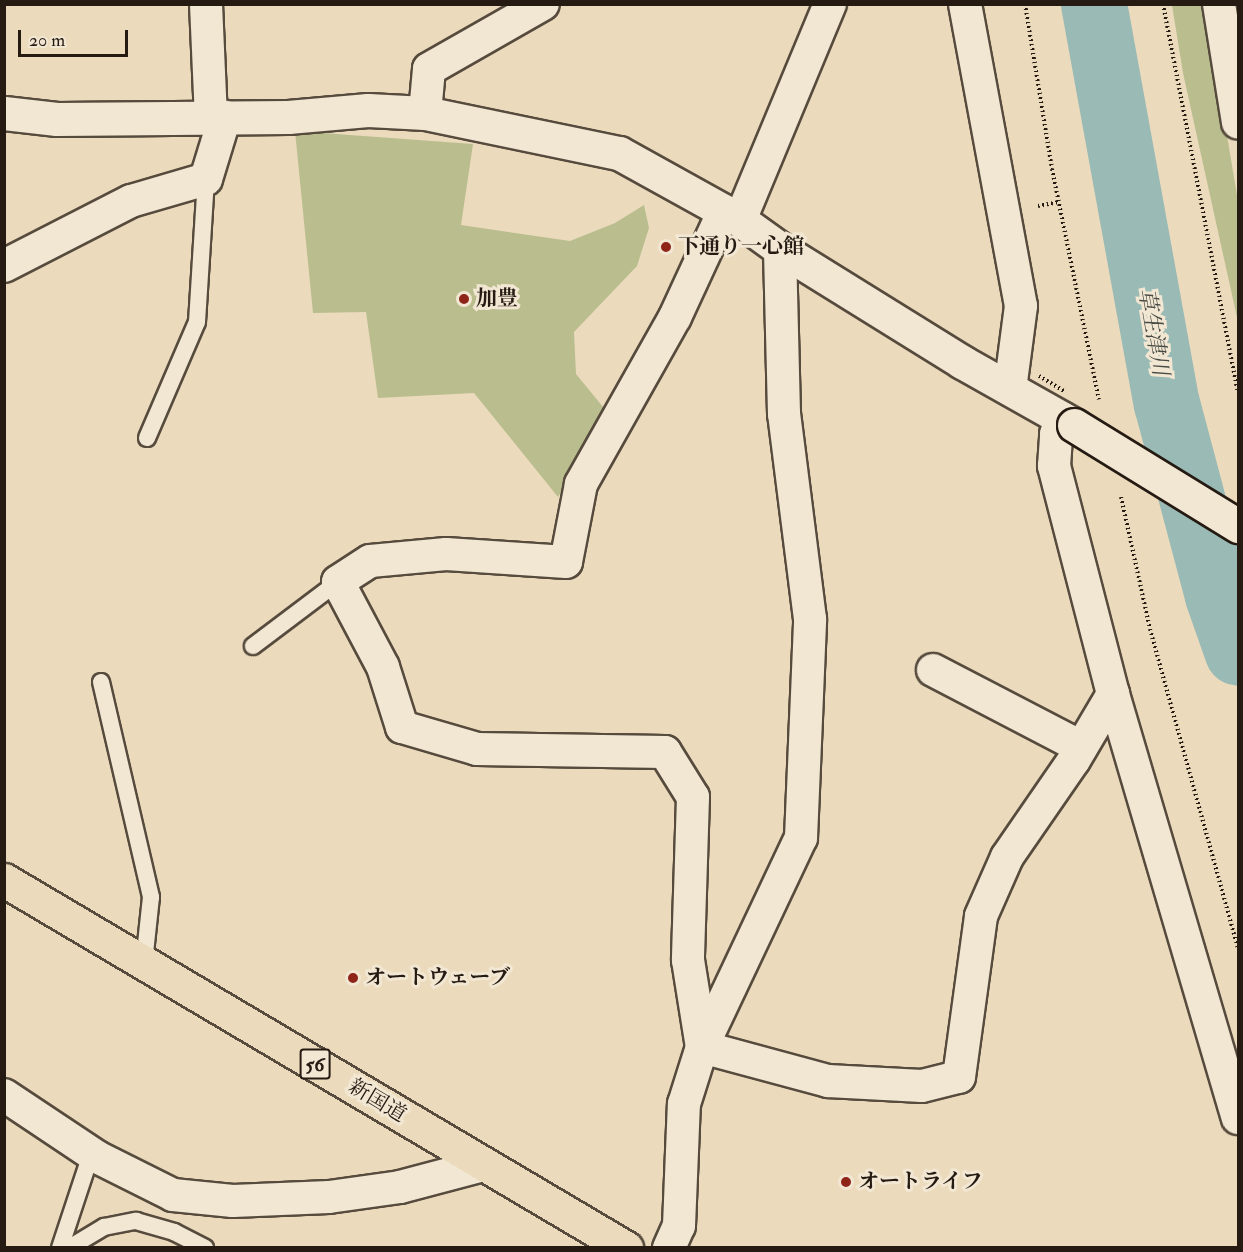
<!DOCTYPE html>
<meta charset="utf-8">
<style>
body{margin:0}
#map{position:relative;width:1243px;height:1252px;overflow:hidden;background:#ebdabc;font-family:"IM FELL Double Pica","Noto Serif JP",serif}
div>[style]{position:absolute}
.green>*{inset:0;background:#babe8e}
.river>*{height:66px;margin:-33px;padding:0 33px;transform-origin:33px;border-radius:33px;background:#99bab5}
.path>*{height:4px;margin-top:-2px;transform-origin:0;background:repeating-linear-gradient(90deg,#251b13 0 1.5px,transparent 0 4.5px)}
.roads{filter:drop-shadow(2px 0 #564b3d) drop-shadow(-2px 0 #564b3d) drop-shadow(0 2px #564b3d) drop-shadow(0 -2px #564b3d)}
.lane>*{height:16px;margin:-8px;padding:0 8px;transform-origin:8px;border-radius:8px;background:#f2e7d3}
.street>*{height:32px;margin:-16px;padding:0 16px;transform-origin:16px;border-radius:16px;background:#f2e7d3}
.secondary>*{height:33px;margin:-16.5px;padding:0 16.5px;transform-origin:16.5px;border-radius:16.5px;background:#f2e7d3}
.primary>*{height:33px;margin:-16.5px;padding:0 16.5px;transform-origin:16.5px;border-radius:16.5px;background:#ebdabc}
.path-bridge>*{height:4px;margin-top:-2px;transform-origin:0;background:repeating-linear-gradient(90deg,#251b13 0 1.5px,transparent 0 4.5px)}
.bridges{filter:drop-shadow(2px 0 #251b13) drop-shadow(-2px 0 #251b13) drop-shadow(0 2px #251b13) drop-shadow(0 -2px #251b13)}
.secondary-bridge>*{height:33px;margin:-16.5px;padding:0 16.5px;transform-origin:16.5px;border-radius:16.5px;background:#f2e7d3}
.dots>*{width:16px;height:16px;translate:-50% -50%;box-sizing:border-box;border:3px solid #f2e7d3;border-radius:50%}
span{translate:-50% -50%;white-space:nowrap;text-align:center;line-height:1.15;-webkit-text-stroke:6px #f2e7d3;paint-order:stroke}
.shield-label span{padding:2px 4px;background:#f2e7d3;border:2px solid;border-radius:4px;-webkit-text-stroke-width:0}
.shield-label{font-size:20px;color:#251b13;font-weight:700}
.poi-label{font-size:21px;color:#251b13;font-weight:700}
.left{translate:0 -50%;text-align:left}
.street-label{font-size:21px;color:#251b13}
.water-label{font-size:22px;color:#484b44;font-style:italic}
.frame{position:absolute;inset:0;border:6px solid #251b13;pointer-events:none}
.scale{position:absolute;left:18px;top:30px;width:110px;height:27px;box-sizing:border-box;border:3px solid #251b13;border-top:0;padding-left:8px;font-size:18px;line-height:21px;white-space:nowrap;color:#251b13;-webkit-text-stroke:4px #f2e7d3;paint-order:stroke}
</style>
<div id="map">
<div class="green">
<div style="clip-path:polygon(1172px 5px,1205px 5px,1238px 201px,1238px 322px,1183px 73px)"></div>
<div style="clip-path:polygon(295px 131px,473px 144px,461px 225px,570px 241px,615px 223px,644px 205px,649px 228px,637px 266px,574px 332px,576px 374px,608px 413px,558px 497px,474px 393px,378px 398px,366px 312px,313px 313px)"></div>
</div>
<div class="river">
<div style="left:1094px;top:4px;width:407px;rotate:79.7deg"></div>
<div style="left:1167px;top:404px;width:199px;rotate:75.1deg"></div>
<div style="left:1218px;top:596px;width:60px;rotate:70.7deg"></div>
</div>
<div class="path">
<div style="left:1025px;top:4px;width:167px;rotate:80.7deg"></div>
<div style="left:1052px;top:169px;width:235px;rotate:78.5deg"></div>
<div style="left:1163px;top:4px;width:395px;rotate:79.1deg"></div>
<div style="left:1038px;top:206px;width:20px;rotate:-11deg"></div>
<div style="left:1121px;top:497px;width:135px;rotate:77.6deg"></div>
<div style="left:1150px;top:629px;width:332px;rotate:74.6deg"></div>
</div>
<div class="roads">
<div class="lane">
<div style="left:147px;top:438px;width:126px;rotate:-66.7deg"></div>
<div style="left:197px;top:322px;width:143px;rotate:-86.4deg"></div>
<div style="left:253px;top:646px;width:106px;rotate:-37deg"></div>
<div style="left:101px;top:682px;width:221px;rotate:76.9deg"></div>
<div style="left:151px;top:897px;width:65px;rotate:96.1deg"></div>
<div style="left:60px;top:1248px;width:99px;rotate:-71.7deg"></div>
<div style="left:69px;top:1248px;width:41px;rotate:-31deg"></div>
<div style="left:104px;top:1227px;width:33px;rotate:-11deg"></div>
<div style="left:136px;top:1221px;width:40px;rotate:16deg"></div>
<div style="left:174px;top:1232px;width:35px;rotate:27deg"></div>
</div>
<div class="street">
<div style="left:206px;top:4px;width:113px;rotate:87.5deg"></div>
<div style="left:965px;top:4px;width:307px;rotate:79.5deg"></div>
<div style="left:1021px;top:306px;width:84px;rotate:97.5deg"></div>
<div style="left:1219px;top:4px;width:120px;rotate:80.9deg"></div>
<div style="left:425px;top:113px;width:44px;rotate:-84.8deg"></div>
<div style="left:429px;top:69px;width:131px;rotate:-29.7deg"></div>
<div style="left:724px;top:211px;width:117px;rotate:114.8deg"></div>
<div style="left:675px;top:317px;width:192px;rotate:119.4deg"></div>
<div style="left:581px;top:484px;width:79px;rotate:100.9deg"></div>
<div style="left:566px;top:562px;width:120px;rotate:-176.2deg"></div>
<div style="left:446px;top:554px;width:76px;rotate:174.7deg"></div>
<div style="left:370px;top:561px;width:38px;rotate:147deg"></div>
<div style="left:338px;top:582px;width:96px;rotate:62.1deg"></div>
<div style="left:383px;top:667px;width:63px;rotate:72.4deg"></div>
<div style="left:402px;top:727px;width:78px;rotate:16.3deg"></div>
<div style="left:477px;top:749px;width:188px;rotate:0.9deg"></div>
<div style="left:665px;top:752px;width:53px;rotate:58.1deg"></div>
<div style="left:693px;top:797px;width:163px;rotate:91.8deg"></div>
<div style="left:688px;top:960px;width:88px;rotate:80.9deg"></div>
<div style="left:702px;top:1047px;width:131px;rotate:15.1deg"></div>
<div style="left:828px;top:1081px;width:94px;rotate:3deg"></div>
<div style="left:922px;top:1086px;width:38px;rotate:-14deg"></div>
<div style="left:959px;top:1077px;width:162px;rotate:-82.2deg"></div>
<div style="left:981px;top:916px;width:64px;rotate:-66.2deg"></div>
<div style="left:1007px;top:857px;width:118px;rotate:-55.4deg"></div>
<div style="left:1074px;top:760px;width:77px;rotate:-59.4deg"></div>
<div style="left:1113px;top:694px;width:236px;rotate:-104.5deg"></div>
<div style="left:1054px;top:466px;width:32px;rotate:-86deg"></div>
<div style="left:1056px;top:434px;width:17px;rotate:-69deg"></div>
<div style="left:740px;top:220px;width:234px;rotate:-67.4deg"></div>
<div style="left:4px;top:266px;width:143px;rotate:-27.1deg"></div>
<div style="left:131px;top:201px;width:78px;rotate:-16.3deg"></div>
<div style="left:206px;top:179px;width:65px;rotate:-73deg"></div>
<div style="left:933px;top:670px;width:167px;rotate:27.5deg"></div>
<div style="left:1113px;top:694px;width:442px;rotate:73.6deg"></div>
<div style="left:4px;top:1095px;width:112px;rotate:33.7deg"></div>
<div style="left:97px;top:1157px;width:85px;rotate:26.6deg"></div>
<div style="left:173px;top:1195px;width:60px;rotate:5.7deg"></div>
<div style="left:233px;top:1201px;width:96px;rotate:-2.4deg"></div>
<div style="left:329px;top:1197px;width:72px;rotate:-8deg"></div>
<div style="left:400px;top:1187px;width:86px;rotate:-14.8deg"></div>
<div style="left:669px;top:1248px;width:24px;rotate:-66deg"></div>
<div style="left:679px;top:1226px;width:122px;rotate:-87.7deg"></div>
<div style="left:684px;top:1104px;width:60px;rotate:-72.5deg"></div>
<div style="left:702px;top:1047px;width:231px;rotate:-64.7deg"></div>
<div style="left:801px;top:838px;width:219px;rotate:-87.6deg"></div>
<div style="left:810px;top:619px;width:207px;rotate:-97.2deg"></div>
<div style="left:784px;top:414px;width:165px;rotate:-91.4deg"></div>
</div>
<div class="secondary">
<div style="left:4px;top:113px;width:53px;rotate:6.5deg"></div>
<div style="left:57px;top:119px;width:231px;rotate:-0.5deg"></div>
<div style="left:288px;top:117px;width:80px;rotate:-5deg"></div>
<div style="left:368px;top:110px;width:57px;rotate:3deg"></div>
<div style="left:425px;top:113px;width:198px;rotate:11.7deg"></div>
<div style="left:619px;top:153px;width:138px;rotate:29deg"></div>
<div style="left:740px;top:220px;width:49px;rotate:35.9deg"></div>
<div style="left:780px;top:249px;width:214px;rotate:31.8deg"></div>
<div style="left:962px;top:362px;width:129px;rotate:29.4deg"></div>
</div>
<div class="primary">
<div style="left:4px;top:880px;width:723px;rotate:30.61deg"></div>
</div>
</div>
<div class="path-bridge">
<div style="left:1039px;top:376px;width:29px;rotate:31deg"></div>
</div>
<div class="bridges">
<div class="secondary-bridge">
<div style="left:1074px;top:425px;width:193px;rotate:31.6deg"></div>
</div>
</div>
<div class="dots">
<div style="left:666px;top:247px;background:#8f2418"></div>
<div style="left:464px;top:299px;background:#8f2418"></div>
<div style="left:353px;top:978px;background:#8f2418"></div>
<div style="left:846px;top:1182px;background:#8f2418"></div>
</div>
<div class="shield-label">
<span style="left:315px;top:1064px">56</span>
</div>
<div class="poi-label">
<span class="left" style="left:678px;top:247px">下通り一心館</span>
<span class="left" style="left:476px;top:299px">加豊</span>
<span class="left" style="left:365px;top:978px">オートウェーブ</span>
<span class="left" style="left:858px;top:1182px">オートライフ</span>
</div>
<div class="street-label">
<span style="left:377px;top:1101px;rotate:31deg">新国道</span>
</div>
<div class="water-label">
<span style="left:1153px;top:332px;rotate:80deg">草生津川</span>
</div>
<div class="frame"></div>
<div class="scale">20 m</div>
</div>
